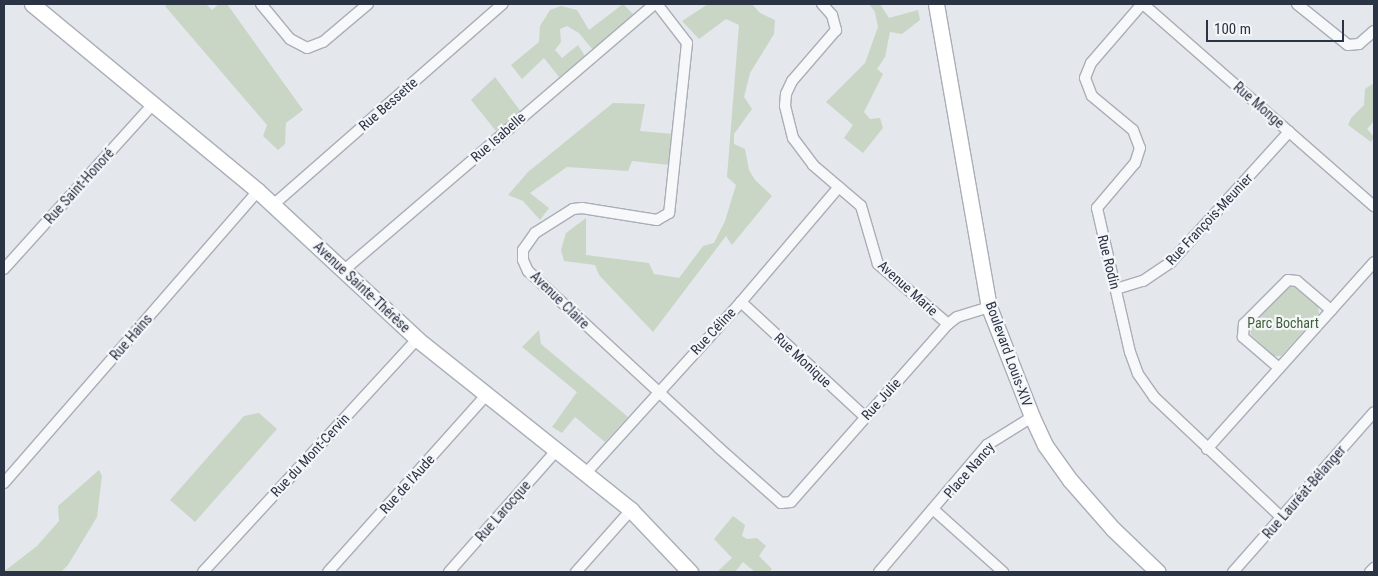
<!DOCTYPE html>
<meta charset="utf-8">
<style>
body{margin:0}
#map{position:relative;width:1378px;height:576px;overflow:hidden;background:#e4e7ec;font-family:"Roboto Condensed",sans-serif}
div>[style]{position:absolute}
.green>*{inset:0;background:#c9d6c5}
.roads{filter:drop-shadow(1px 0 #a9aeb7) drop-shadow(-1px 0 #a9aeb7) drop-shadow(0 1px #a9aeb7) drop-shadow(0 -1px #a9aeb7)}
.street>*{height:10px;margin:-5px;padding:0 5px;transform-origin:5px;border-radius:5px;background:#f7f8fa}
.secondary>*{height:15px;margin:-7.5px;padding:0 7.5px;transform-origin:7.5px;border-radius:7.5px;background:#fff}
span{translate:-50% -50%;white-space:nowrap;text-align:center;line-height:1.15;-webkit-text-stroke:4.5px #f4f6f9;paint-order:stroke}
.street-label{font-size:14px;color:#2b3445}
.park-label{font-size:14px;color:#3f6138}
.frame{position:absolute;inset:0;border:5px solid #2b3445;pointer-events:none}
.scale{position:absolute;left:1206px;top:20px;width:138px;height:22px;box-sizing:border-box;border:2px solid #2b3445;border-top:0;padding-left:6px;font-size:15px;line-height:18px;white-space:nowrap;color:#2b3445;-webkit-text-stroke:4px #f4f6f9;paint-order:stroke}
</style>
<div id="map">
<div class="green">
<div style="clip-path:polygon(168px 4px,206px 4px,212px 10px,219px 4px,227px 4px,303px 110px,286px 123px,285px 144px,278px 150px,263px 136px,267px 125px,165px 6px)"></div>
<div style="clip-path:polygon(623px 4px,633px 14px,593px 50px,579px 33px,567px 26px,560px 29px,561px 42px,555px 50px,562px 58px,578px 45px,585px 56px,559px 77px,544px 58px,522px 79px,511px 65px,539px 42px,540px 26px,550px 10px,561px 6px,577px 10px,589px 30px)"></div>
<div style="clip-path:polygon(708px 4px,752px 4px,760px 13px,775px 20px,774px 34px,750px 73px,744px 97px,752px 109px,734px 134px,734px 144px,745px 149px,749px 170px,755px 180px,772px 196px,732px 245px,726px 236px,653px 332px,599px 275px,595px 265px,564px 261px,561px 250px,566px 233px,586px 218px,586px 255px,649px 263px,654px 274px,679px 278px,703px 246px,714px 243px,725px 221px,736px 185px,727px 177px,739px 25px,726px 19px,699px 39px,682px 21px)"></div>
<div style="clip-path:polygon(869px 4px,880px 4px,889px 18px,918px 10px,920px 20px,902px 34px,890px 32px,885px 57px,877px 69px,883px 74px,864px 112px,870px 119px,880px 118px,883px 128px,863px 153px,844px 138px,853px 125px,826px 102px,865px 63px,878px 27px,875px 12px)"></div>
<div style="clip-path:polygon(495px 77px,521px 112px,496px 131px,471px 100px)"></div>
<div style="clip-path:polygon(1374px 83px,1374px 121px,1367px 129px,1374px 137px,1371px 142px,1348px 125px,1351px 118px,1364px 105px,1365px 89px)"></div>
<div style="clip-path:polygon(613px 103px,645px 104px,640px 131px,673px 134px,670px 165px,632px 161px,628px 171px,567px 167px,530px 193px,549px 208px,540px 220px,523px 201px,508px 195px,528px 172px)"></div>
<div style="clip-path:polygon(1288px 286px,1295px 287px,1318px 307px,1319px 314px,1281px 356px,1274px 356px,1251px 335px,1250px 328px)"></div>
<div style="clip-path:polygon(539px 330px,541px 344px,628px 417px,605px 442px,575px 417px,562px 433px,552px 427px,577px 392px,522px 347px)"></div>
<div style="clip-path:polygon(259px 413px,277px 429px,195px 522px,170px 500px,244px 416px)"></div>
<div style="clip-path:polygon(99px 470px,102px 476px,97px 517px,68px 565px,61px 572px,4px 572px,4px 568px,6px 570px,37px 546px,59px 521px,58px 506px)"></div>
<div style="clip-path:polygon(733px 516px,745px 525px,742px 536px,747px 539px,757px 538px,766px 546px,759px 556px,772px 569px,769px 572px,755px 572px,743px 562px,735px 572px,717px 572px,732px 558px,714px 539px)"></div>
</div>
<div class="roads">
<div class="street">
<div style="left:261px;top:4px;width:45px;rotate:50.4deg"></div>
<div style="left:290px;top:39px;width:19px;rotate:28deg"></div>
<div style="left:307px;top:48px;width:17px;rotate:-21deg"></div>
<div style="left:323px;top:42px;width:59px;rotate:-40.2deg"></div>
<div style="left:657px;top:4px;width:49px;rotate:52.4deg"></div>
<div style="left:687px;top:43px;width:171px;rotate:96deg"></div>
<div style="left:669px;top:213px;width:14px;rotate:150deg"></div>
<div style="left:657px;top:220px;width:76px;rotate:-170.9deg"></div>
<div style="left:582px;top:208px;width:9px;rotate:174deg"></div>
<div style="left:573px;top:209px;width:45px;rotate:147.7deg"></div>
<div style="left:535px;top:233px;width:21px;rotate:125deg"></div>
<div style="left:523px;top:250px;width:10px;rotate:90deg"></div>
<div style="left:523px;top:260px;width:12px;rotate:66deg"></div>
<div style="left:528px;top:271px;width:260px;rotate:42.8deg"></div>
<div style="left:719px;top:448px;width:83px;rotate:41.6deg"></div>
<div style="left:781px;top:503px;width:10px;rotate:-6deg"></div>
<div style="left:791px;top:502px;width:237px;rotate:-48.6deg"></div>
<div style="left:948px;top:324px;width:11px;rotate:-38deg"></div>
<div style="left:957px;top:317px;width:34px;rotate:-17deg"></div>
<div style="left:822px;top:4px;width:15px;rotate:48deg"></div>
<div style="left:832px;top:15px;width:16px;rotate:75deg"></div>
<div style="left:836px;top:30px;width:67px;rotate:130.8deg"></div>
<div style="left:792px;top:81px;width:14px;rotate:115deg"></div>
<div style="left:786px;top:94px;width:12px;rotate:95deg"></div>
<div style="left:785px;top:106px;width:33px;rotate:76deg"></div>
<div style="left:793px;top:138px;width:34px;rotate:53deg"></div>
<div style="left:813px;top:165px;width:63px;rotate:40.5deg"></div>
<div style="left:861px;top:206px;width:60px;rotate:73.7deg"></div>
<div style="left:878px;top:264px;width:92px;rotate:40.6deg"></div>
<div style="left:1142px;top:4px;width:78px;rotate:130.8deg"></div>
<div style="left:1091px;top:63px;width:16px;rotate:112deg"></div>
<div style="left:1085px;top:78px;width:19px;rotate:69deg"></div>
<div style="left:1092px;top:96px;width:53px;rotate:39.7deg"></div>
<div style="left:1133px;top:130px;width:19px;rotate:69deg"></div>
<div style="left:1140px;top:148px;width:16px;rotate:108deg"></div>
<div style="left:1135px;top:163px;width:59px;rotate:130.2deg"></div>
<div style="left:1097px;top:208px;width:148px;rotate:77.1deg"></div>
<div style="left:1130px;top:352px;width:23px;rotate:70deg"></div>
<div style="left:1138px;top:374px;width:28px;rotate:55deg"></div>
<div style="left:1154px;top:397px;width:175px;rotate:43.4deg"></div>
<div style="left:1143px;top:4px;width:307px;rotate:41.2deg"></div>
<div style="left:1297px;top:4px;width:65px;rotate:38.8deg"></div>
<div style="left:1348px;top:45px;width:11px;rotate:-5deg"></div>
<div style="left:1359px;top:44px;width:20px;rotate:-41deg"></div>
<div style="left:273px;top:205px;width:305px;rotate:-41.2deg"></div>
<div style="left:4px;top:269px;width:224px;rotate:-47.9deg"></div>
<div style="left:343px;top:271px;width:410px;rotate:-40.6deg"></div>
<div style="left:1116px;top:289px;width:28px;rotate:-17deg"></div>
<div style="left:1143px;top:281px;width:34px;rotate:-34deg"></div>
<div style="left:1171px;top:262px;width:176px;rotate:-47.8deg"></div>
<div style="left:741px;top:302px;width:169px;rotate:42.8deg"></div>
<div style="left:1279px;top:368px;width:48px;rotate:-139.3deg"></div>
<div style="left:1243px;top:337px;width:13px;rotate:-86deg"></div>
<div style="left:1244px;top:324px;width:62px;rotate:-45deg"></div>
<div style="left:1288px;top:280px;width:9px;rotate:6deg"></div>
<div style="left:1297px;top:281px;width:45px;rotate:40.5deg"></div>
<div style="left:1207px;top:449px;width:251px;rotate:-48.2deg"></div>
<div style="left:586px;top:473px;width:231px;rotate:-47.8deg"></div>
<div style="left:741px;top:302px;width:151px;rotate:-49.6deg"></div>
<div style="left:4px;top:483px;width:387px;rotate:-49deg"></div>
<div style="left:934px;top:510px;width:93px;rotate:41.9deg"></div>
<div style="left:203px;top:572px;width:316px;rotate:-47.4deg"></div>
<div style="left:328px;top:572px;width:237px;rotate:-48.2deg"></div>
<div style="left:449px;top:572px;width:163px;rotate:-48.5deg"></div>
<div style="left:576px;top:572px;width:83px;rotate:-48.4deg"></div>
<div style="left:879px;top:572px;width:167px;rotate:-49.6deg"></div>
<div style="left:987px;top:445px;width:53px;rotate:-31.9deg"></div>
<div style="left:1233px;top:572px;width:213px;rotate:-48.6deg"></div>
<div style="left:1370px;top:572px;width:6px;rotate:-45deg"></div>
</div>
<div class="secondary">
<div style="left:32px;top:4px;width:293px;rotate:39.6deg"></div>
<div style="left:258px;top:191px;width:217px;rotate:42.9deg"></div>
<div style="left:417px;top:339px;width:274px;rotate:38.6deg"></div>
<div style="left:631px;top:510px;width:86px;rotate:46.4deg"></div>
<div style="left:936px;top:4px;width:308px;rotate:80.1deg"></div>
<div style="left:989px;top:307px;width:118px;rotate:68.6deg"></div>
<div style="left:1032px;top:417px;width:31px;rotate:65deg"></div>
<div style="left:1045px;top:445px;width:43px;rotate:54.5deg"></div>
<div style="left:1070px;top:480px;width:65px;rotate:48.7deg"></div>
<div style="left:1113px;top:529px;width:62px;rotate:43.7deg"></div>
</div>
</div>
<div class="street-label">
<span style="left:388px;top:104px;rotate:-41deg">Rue Bessette</span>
<span style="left:1259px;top:105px;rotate:41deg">Rue Monge</span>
<span style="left:498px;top:137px;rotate:-41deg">Rue Isabelle</span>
<span style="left:79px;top:186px;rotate:-48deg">Rue Saint-Honoré</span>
<span style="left:1209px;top:219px;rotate:-47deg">Rue François-Meunier</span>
<span style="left:1109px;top:262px;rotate:76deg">Rue Rodin</span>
<span style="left:362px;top:287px;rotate:43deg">Avenue Sainte-Thérèse</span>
<span style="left:908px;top:288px;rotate:42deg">Avenue Marie</span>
<span style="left:560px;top:300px;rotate:44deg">Avenue Claire</span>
<span style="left:713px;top:331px;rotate:-47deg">Rue Céline</span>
<span style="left:131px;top:337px;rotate:-49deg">Rue Hains</span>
<span style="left:1009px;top:354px;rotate:70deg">Boulevard Louis-XIV</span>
<span style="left:803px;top:360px;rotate:43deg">Rue Monique</span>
<span style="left:881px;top:399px;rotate:-48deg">Rue Julie</span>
<span style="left:310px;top:455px;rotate:-47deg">Rue du Mont-Cervin</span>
<span style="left:969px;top:470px;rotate:-49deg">Place Nancy</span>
<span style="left:407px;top:484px;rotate:-48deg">Rue de l'Aude</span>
<span style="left:1304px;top:492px;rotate:-49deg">Rue Lauréat-Bélanger</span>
<span style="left:503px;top:511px;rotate:-49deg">Rue Larocque</span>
</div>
<div class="park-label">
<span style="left:1283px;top:323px">Parc Bochart</span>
</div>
<div class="frame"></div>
<div class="scale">100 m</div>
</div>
